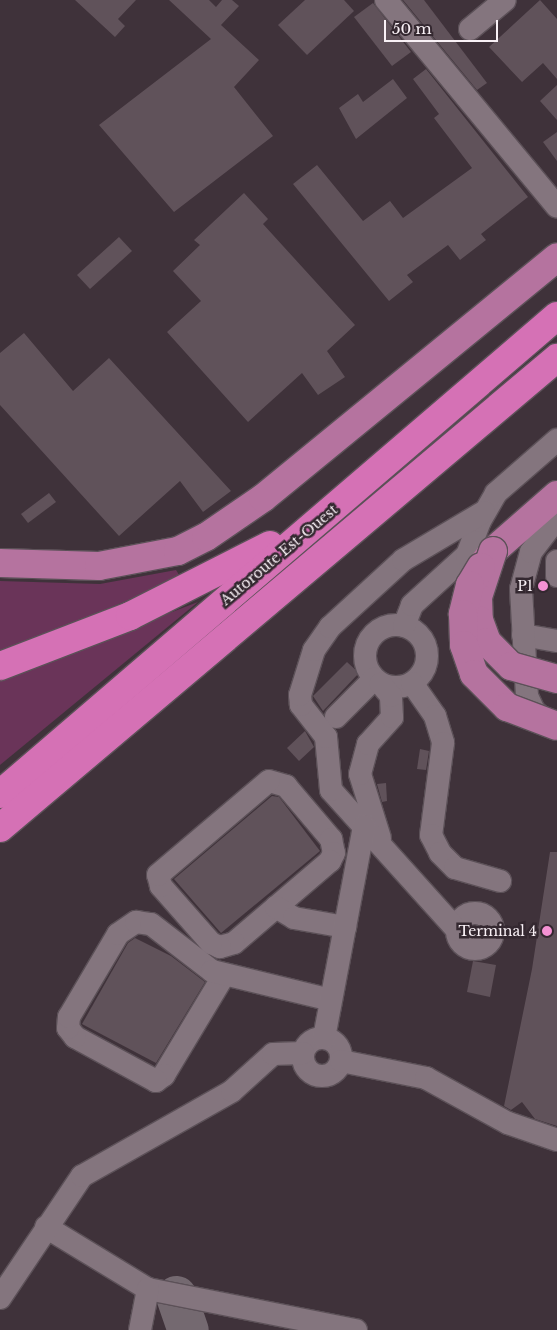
<!DOCTYPE html>
<style>
body{margin:0}
#map{position:relative;width:557px;height:1330px;overflow:hidden;background:#3f323a;font-family:"Libre Baskerville",serif}
div>[style]{position:absolute}
.green>*{inset:0;background:#6a3459}
.taxiway>*{height:41px;margin:-20.5px;padding:0 20.5px;transform-origin:20.5px;border-radius:20.5px;background:#746970}
.building>*{inset:0;background:#60525a}
.roads{filter:drop-shadow(1px 0 #5c5158) drop-shadow(-1px 0 #5c5158) drop-shadow(0 1px #5c5158) drop-shadow(0 -1px #5c5158)}
.minor>*{height:22px;margin:-11px;padding:0 11px;transform-origin:11px;border-radius:11px;background:#84757e}
.minor>.ring{margin:-11px;padding:0;box-sizing:content-box;background:none;border:22px solid #84757e;border-radius:50%}
.major>*{height:28px;margin:-14px;padding:0 14px;transform-origin:14px;border-radius:14px;background:#b5739f}
.highway>*{height:28px;margin:-14px;padding:0 14px;transform-origin:14px;border-radius:14px;background:#d571b5}
.bridges{filter:drop-shadow(1px 0 #5c5158) drop-shadow(-1px 0 #5c5158) drop-shadow(0 1px #5c5158) drop-shadow(0 -1px #5c5158)}
.major-bridge>*{height:28px;margin:-14px;padding:0 14px;transform-origin:14px;border-radius:14px;background:#b5739f}
.dots>*{width:14px;height:14px;translate:-50% -50%;box-sizing:border-box;border:2px solid #342830;border-radius:50%}
span{translate:-50% -50%;white-space:nowrap;text-align:center;line-height:1.15;-webkit-text-stroke:5px #342830;paint-order:stroke}
.street-label{font-size:14px;color:#f9f1f6}
.poi-label{font-size:14px;color:#f9f1f6}
.right{translate:-100% -50%;text-align:right}
.scale{position:absolute;left:384px;top:20px;width:114px;height:22px;box-sizing:border-box;border:2px solid #f9f1f6;border-top:0;padding-left:6px;font-size:15px;line-height:18px;white-space:nowrap;color:#f9f1f6;-webkit-text-stroke:4px #342830;paint-order:stroke}
</style>
<div id="map">
<div class="green">
<div style="clip-path:polygon(176px 570px,181px 578px,0 654px,0 581px,100px 584px)"></div>
<div style="clip-path:polygon(198px 602px,0 765px,0 678px)"></div>
</div>
<div class="taxiway">
<div style="left:176px;top:1296px;width:36px;rotate:71deg"></div>
</div>
<div class="building">
<div style="clip-path:polygon(75px 0,136px 0,118px 19px,125px 26px,115px 37px)"></div>
<div style="clip-path:polygon(169px 0,209px 0,216px 7px,222px 0,232px 0,239px 6px,221px 25px,259px 60px,234px 87px,273px 136px,174px 212px,99px 125px,211px 39px)"></div>
<div style="clip-path:polygon(305px 0,344px 0,354px 11px,307px 55px,278px 25px)"></div>
<div style="clip-path:polygon(403px 0,424px 0,487px 83px,477px 90px)"></div>
<div style="clip-path:polygon(540px 0,557px 19px,557px 79px,543px 63px,522px 82px,489px 47px)"></div>
<div style="clip-path:polygon(373px 3px,411px 52px,392px 66px,354px 17px)"></div>
<div style="clip-path:polygon(426px 69px,528px 197px,481px 234px,486px 240px,460px 260px,448px 245px,407px 275px,413px 282px,389px 301px,293px 184px,317px 165px,363px 221px,390px 201px,403px 218px,472px 168px,434px 118px,439px 114px,413px 79px)"></div>
<div style="clip-path:polygon(393px 79px,407px 98px,356px 139px,339px 108px,358px 94px,363px 102px)"></div>
<div style="clip-path:polygon(557px 85px,557px 120px,540px 101px)"></div>
<div style="clip-path:polygon(557px 132px,557px 161px,543px 142px)"></div>
<div style="clip-path:polygon(244px 193px,268px 219px,263px 224px,355px 325px,327px 351px,345px 377px,318px 395px,302px 373px,248px 422px,167px 332px,201px 301px,173px 271px,200px 245px,194px 240px)"></div>
<div style="clip-path:polygon(119px 237px,132px 251px,90px 289px,77px 275px)"></div>
<div style="clip-path:polygon(24px 333px,73px 391px,109px 358px,231px 491px,203px 512px,180px 481px,119px 536px,0 405px,0 353px)"></div>
<div style="clip-path:polygon(49px 493px,56px 502px,28px 523px,21px 514px)"></div>
<div style="clip-path:polygon(347px 662px,359px 673px,323px 711px,313px 696px)"></div>
<div style="clip-path:polygon(305px 731px,314px 747px,299px 761px,287px 748px)"></div>
<div style="clip-path:polygon(420px 749px,429px 751px,426px 770px,417px 769px)"></div>
<div style="clip-path:polygon(386px 783px,387px 801px,382px 802px,377px 784px)"></div>
<div style="clip-path:polygon(272px 796px,279px 797px,320px 851px,221px 933px,174px 879px)"></div>
<div style="clip-path:polygon(550px 852px,557px 852px,557px 1126px,535px 1119px,522px 1102px,511px 1110px,504px 1106px,532px 969px)"></div>
<div style="clip-path:polygon(135px 938px,171px 956px,205px 982px,156px 1063px,82px 1024px,128px 943px)"></div>
<div style="clip-path:polygon(473px 961px,496px 965px,490px 997px,467px 992px)"></div>
</div>
<div class="roads">
<div class="minor">
<div style="left:386px;top:0;width:268px;rotate:50.4deg"></div>
<div style="left:470px;top:29px;width:45px;rotate:-39.6deg"></div>
<div style="left:557px;top:561px;width:15px;rotate:90deg"></div>
<div class="ring" style="left:365px;top:625px;width:40px;height:40px"></div>
<div style="left:404px;top:626px;width:22px;rotate:-69deg"></div>
<div style="left:412px;top:605px;width:74px;rotate:-42.3deg"></div>
<div style="left:467px;top:555px;width:36px;rotate:-69deg"></div>
<div style="left:480px;top:521px;width:32px;rotate:-60deg"></div>
<div style="left:496px;top:493px;width:81px;rotate:-41deg"></div>
<div style="left:523px;top:635px;width:35px;rotate:10deg"></div>
<div style="left:412px;top:683px;width:40px;rotate:55.1deg"></div>
<div style="left:435px;top:716px;width:28px;rotate:73deg"></div>
<div style="left:443px;top:743px;width:93px;rotate:97.4deg"></div>
<div style="left:431px;top:835px;width:20px;rotate:63deg"></div>
<div style="left:440px;top:853px;width:21px;rotate:45deg"></div>
<div style="left:455px;top:868px;width:47px;rotate:16.1deg"></div>
<div style="left:336px;top:717px;width:54px;rotate:-45deg"></div>
<div style="left:548px;top:723px;width:18px;rotate:-139deg"></div>
<div style="left:534px;top:711px;width:17px;rotate:-115deg"></div>
<div style="left:527px;top:696px;width:107px;rotate:-93.2deg"></div>
<div style="left:521px;top:589px;width:38px;rotate:-75deg"></div>
<div style="left:531px;top:552px;width:43px;rotate:-52.6deg"></div>
<div style="left:269px;top:781px;width:18px;rotate:16deg"></div>
<div style="left:286px;top:786px;width:70px;rotate:49.7deg"></div>
<div style="left:331px;top:839px;width:14px;rotate:78deg"></div>
<div style="left:334px;top:853px;width:9px;rotate:117deg"></div>
<div style="left:330px;top:861px;width:126px;rotate:139.5deg"></div>
<div style="left:234px;top:943px;width:15px;rotate:164deg"></div>
<div style="left:220px;top:947px;width:10px;rotate:-156deg"></div>
<div style="left:211px;top:943px;width:76px;rotate:-131.3deg"></div>
<div style="left:161px;top:886px;width:11px;rotate:-105deg"></div>
<div style="left:158px;top:875px;width:145px;rotate:-40.3deg"></div>
<div style="left:380px;top:838px;width:67px;rotate:-107.4deg"></div>
<div style="left:360px;top:774px;width:31px;rotate:-75deg"></div>
<div style="left:368px;top:744px;width:36px;rotate:-48deg"></div>
<div style="left:392px;top:717px;width:21px;rotate:-93deg"></div>
<div style="left:391px;top:696px;width:16px;rotate:-130deg"></div>
<div style="left:276px;top:907px;width:21px;rotate:31deg"></div>
<div style="left:294px;top:918px;width:52px;rotate:10deg"></div>
<div class="ring" style="left:457px;top:913px;width:14px;height:14px"></div>
<div style="left:457px;top:930px;width:188px;rotate:-132deg"></div>
<div style="left:331px;top:790px;width:53px;rotate:-95.4deg"></div>
<div style="left:326px;top:737px;width:41px;rotate:-128deg"></div>
<div style="left:301px;top:705px;width:10px;rotate:-96deg"></div>
<div style="left:300px;top:695px;width:47px;rotate:-72.7deg"></div>
<div style="left:314px;top:650px;width:28px;rotate:-55deg"></div>
<div style="left:330px;top:627px;width:99px;rotate:-42.5deg"></div>
<div style="left:403px;top:560px;width:94px;rotate:-30.7deg"></div>
<div style="left:224px;top:975px;width:117px;rotate:121deg"></div>
<div style="left:164px;top:1075px;width:10px;rotate:143deg"></div>
<div style="left:156px;top:1081px;width:92px;rotate:-151.5deg"></div>
<div style="left:75px;top:1037px;width:11px;rotate:-128deg"></div>
<div style="left:68px;top:1028px;width:11px;rotate:-85deg"></div>
<div style="left:69px;top:1017px;width:96px;rotate:-59.4deg"></div>
<div style="left:118px;top:934px;width:22px;rotate:-34deg"></div>
<div style="left:136px;top:922px;width:15px;rotate:8deg"></div>
<div style="left:151px;top:924px;width:77px;rotate:37.6deg"></div>
<div style="left:212px;top:971px;width:122px;rotate:13.7deg"></div>
<div class="ring" style="left:303px;top:1038px;width:16px;height:16px"></div>
<div style="left:324px;top:1038px;width:216px;rotate:-79.3deg"></div>
<div style="left:341px;top:1061px;width:87px;rotate:11.3deg"></div>
<div style="left:426px;top:1078px;width:94px;rotate:28.8deg"></div>
<div style="left:508px;top:1123px;width:52px;rotate:19.1deg"></div>
<div style="left:46px;top:1227px;width:119px;rotate:31.3deg"></div>
<div style="left:148px;top:1289px;width:212px;rotate:11.2deg"></div>
<div style="left:0;top:1298px;width:147px;rotate:-56.1deg"></div>
<div style="left:82px;top:1176px;width:172px;rotate:-29.5deg"></div>
<div style="left:232px;top:1091px;width:55px;rotate:-42.1deg"></div>
<div style="left:273px;top:1054px;width:30px;rotate:-2deg"></div>
<div style="left:140px;top:1330px;width:42px;rotate:-79deg"></div>
</div>
<div class="major">
<div style="left:0;top:563px;width:99px;rotate:1.7deg"></div>
<div style="left:99px;top:566px;width:80px;rotate:-10.8deg"></div>
<div style="left:178px;top:551px;width:31px;rotate:-27deg"></div>
<div style="left:206px;top:537px;width:69px;rotate:-34.4deg"></div>
<div style="left:263px;top:498px;width:380px;rotate:-39.3deg"></div>
<div style="left:481px;top:567px;width:20px;rotate:-53deg"></div>
<div style="left:493px;top:551px;width:85px;rotate:-41.2deg"></div>
</div>
<div class="highway">
<div style="left:0;top:666px;width:139px;rotate:-21deg"></div>
<div style="left:130px;top:616px;width:157px;rotate:-26.9deg"></div>
<div style="left:0;top:794px;width:734px;rotate:-40.64deg"></div>
<div style="left:0;top:828px;width:729px;rotate:-40.16deg"></div>
</div>
</div>
<div class="bridges">
<div class="major-bridge">
<div style="left:493px;top:551px;width:48px;rotate:108.1deg"></div>
<div style="left:478px;top:597px;width:23px;rotate:88deg"></div>
<div style="left:479px;top:620px;width:23px;rotate:70deg"></div>
<div style="left:487px;top:642px;width:34px;rotate:45deg"></div>
<div style="left:511px;top:666px;width:48px;rotate:15.8deg"></div>
<div style="left:481px;top:567px;width:21px;rotate:121deg"></div>
<div style="left:470px;top:585px;width:30px;rotate:104deg"></div>
<div style="left:463px;top:614px;width:31px;rotate:88deg"></div>
<div style="left:464px;top:645px;width:31px;rotate:71deg"></div>
<div style="left:474px;top:674px;width:47px;rotate:45deg"></div>
<div style="left:507px;top:707px;width:53px;rotate:20.8deg"></div>
</div>
</div>
<div class="dots">
<div style="left:543px;top:586px;background:#f491d3"></div>
<div style="left:547px;top:931px;background:#f491d3"></div>
</div>
<div class="street-label">
<span style="left:279px;top:555px;rotate:-40deg">Autoroute Est-Ouest</span>
</div>
<div class="poi-label">
<span class="right" style="left:533px;top:586px">P1</span>
<span class="right" style="left:537px;top:931px">Terminal 4</span>
</div>
<div class="scale">50 m</div>
</div>
